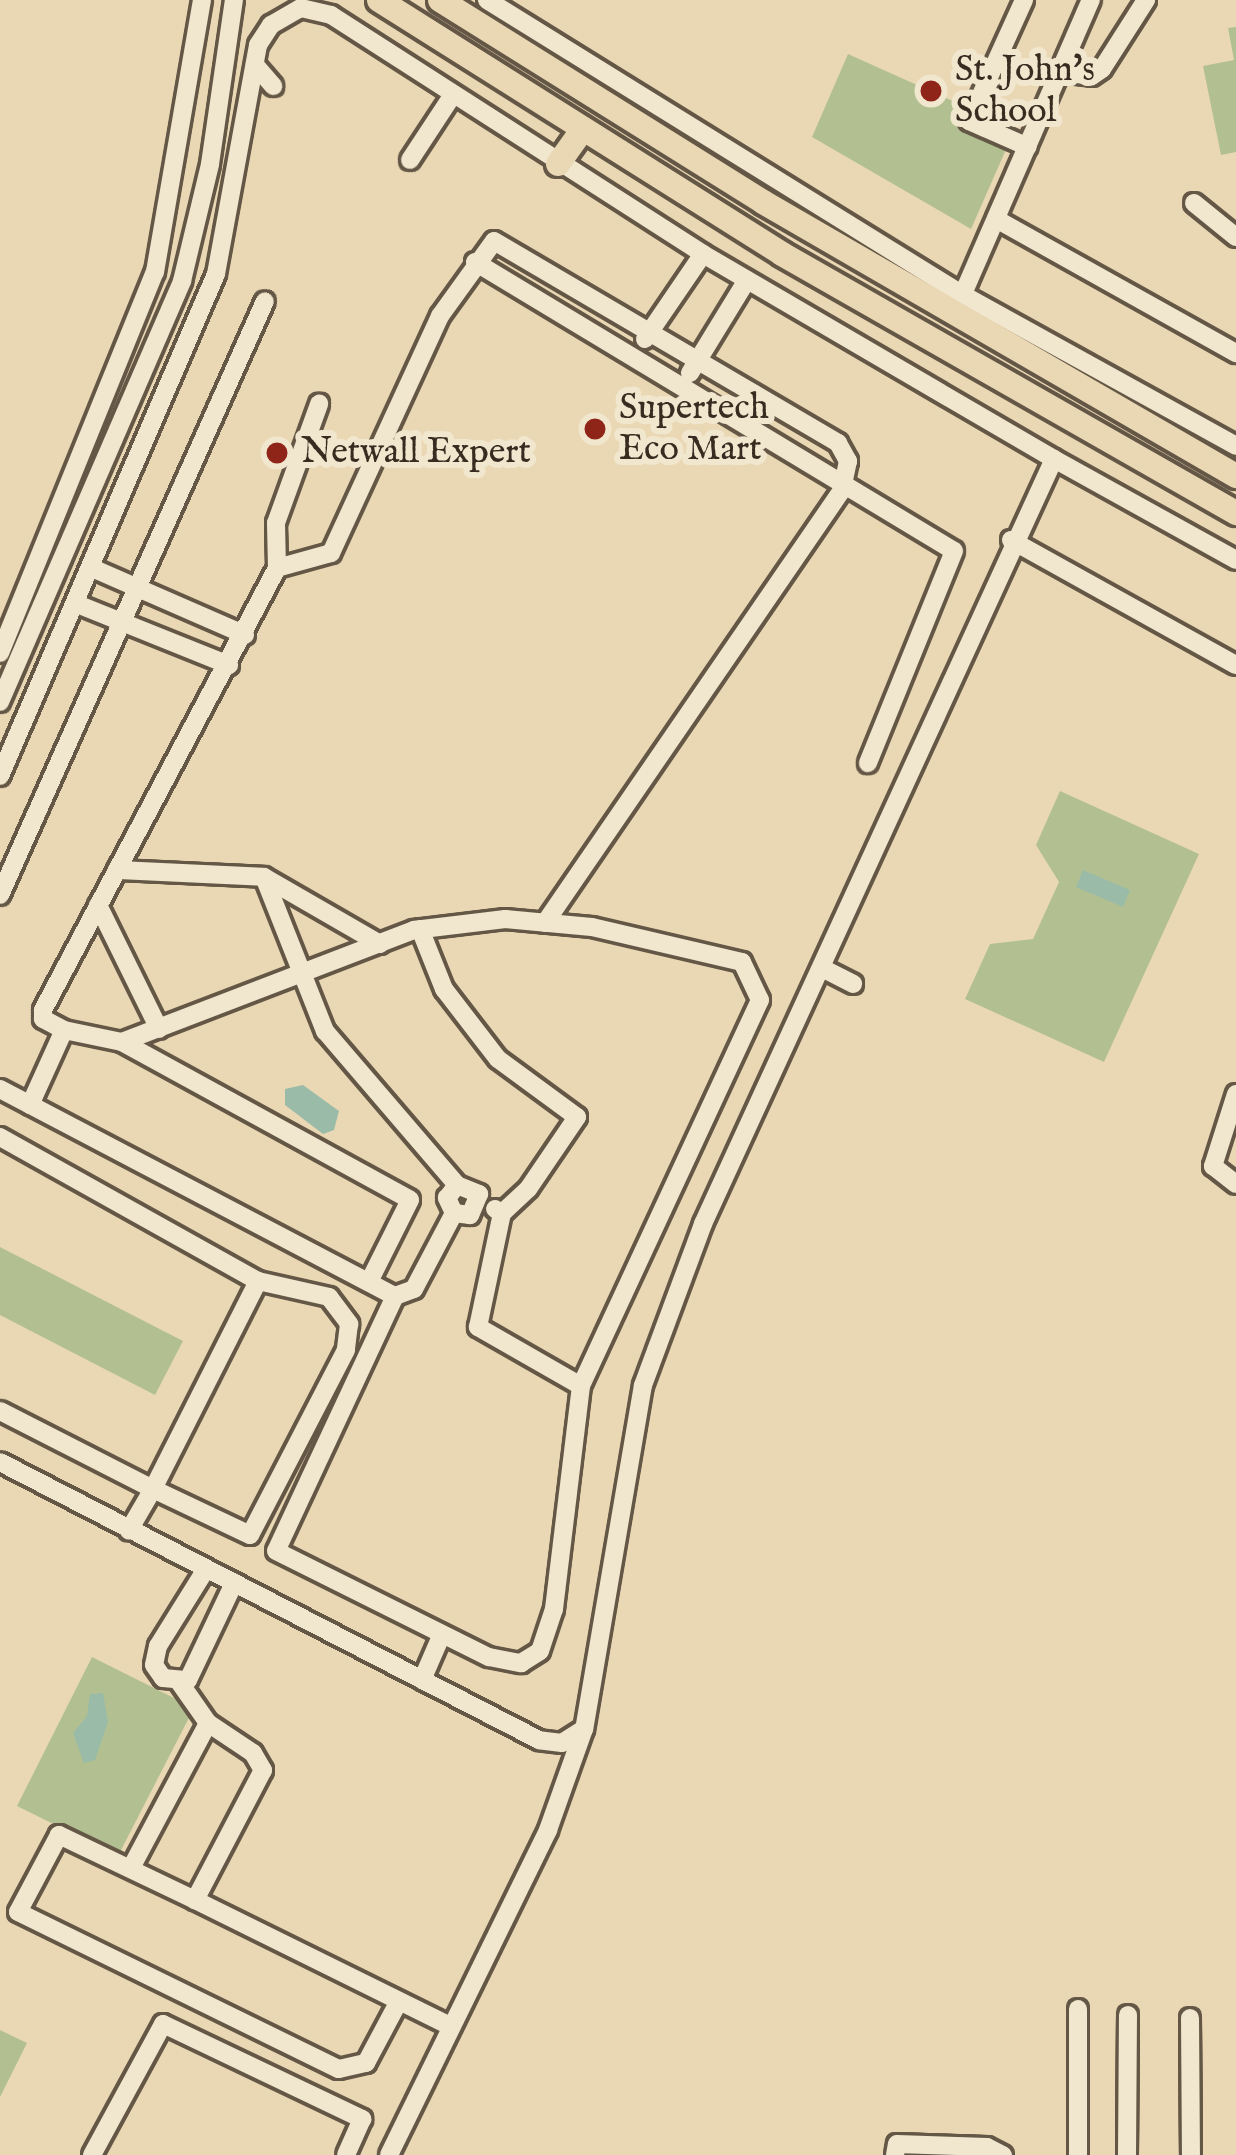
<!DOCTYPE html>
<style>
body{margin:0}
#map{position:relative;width:1236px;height:2155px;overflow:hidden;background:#ead8b4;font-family:"IM FELL English",serif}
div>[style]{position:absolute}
.green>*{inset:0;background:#b2c091}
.water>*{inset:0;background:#99bba7}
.roads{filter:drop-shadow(3px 0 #645746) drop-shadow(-3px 0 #645746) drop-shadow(0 3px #645746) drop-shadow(0 -3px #645746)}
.minor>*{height:18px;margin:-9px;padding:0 9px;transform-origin:9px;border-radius:9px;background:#f1e6ce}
.major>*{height:24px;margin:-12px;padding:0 12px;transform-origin:12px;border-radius:12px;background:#ead8b4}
.dots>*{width:33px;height:33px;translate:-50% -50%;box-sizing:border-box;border:6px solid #f1e6ce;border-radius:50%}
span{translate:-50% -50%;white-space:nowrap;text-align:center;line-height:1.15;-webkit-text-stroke:12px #f1e6ce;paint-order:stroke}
.poi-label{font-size:36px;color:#382c21}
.left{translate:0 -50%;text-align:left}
</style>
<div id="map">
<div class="green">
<div style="clip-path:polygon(1236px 27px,1236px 152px,1221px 155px,1203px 66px,1234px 60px,1228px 28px)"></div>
<div style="clip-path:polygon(848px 54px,1015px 129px,971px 229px,812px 137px)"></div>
<div style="clip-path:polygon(1060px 791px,1199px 854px,1104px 1062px,965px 999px,990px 944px,1033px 939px,1059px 882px,1036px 845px)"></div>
<div style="clip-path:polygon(0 1247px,183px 1341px,155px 1395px,0 1315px)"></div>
<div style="clip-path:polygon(92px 1657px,194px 1708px,118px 1856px,17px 1806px)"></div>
<div style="clip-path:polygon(0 2030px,27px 2043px,0 2097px)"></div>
</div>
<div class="water">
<div style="clip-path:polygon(1083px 870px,1130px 890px,1123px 907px,1076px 887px)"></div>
<div style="clip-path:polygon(303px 1085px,339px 1111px,334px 1130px,323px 1134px,285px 1105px,285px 1089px)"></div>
<div style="clip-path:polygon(103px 1693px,108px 1722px,95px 1760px,84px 1763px,73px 1733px,87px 1716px,90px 1694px)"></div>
</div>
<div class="roads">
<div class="minor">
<div style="left:487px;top:0;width:560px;rotate:31.79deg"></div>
<div style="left:963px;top:295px;width:312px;rotate:28.9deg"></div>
<div style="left:1024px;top:0;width:133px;rotate:114.4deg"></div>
<div style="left:969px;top:121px;width:64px;rotate:23.8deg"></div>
<div style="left:255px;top:65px;width:28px;rotate:49deg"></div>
<div style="left:1060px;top:72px;width:32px;rotate:7deg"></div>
<div style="left:1092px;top:76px;width:12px;rotate:-35deg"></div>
<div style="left:1102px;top:69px;width:82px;rotate:-57.5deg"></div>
<div style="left:410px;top:160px;width:77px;rotate:-56.7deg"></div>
<div style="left:1194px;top:203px;width:54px;rotate:39deg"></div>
<div style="left:996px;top:219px;width:275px;rotate:29.2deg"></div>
<div style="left:475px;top:262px;width:559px;rotate:31.1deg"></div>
<div style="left:954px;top:551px;width:229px;rotate:112.1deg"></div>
<div style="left:959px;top:303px;width:331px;rotate:-66.5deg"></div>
<div style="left:645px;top:339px;width:103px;rotate:-55.7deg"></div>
<div style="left:690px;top:373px;width:109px;rotate:-58.5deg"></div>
<div style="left:1054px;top:459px;width:208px;rotate:29deg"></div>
<div style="left:1011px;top:540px;width:257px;rotate:29.1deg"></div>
<div style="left:92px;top:568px;width:167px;rotate:23.6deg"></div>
<div style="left:277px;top:568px;width:45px;rotate:-91.3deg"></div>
<div style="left:276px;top:523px;width:127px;rotate:-70.1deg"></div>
<div style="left:77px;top:604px;width:164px;rotate:21.9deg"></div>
<div style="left:0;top:653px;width:411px;rotate:-67.9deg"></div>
<div style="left:155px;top:272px;width:276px;rotate:-80.2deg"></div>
<div style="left:0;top:702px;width:459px;rotate:-66.6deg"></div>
<div style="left:182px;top:281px;width:120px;rotate:-76.5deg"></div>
<div style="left:210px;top:164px;width:166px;rotate:-81.7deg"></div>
<div style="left:0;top:776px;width:546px;rotate:-66.72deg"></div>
<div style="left:216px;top:274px;width:233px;rotate:-79.6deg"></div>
<div style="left:258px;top:45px;width:24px;rotate:-57deg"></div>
<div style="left:271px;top:25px;width:34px;rotate:-30deg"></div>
<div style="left:301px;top:8px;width:31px;rotate:13deg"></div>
<div style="left:331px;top:15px;width:442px;rotate:32.7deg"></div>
<div style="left:703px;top:254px;width:406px;rotate:30.3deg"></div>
<div style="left:1054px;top:459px;width:842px;rotate:114.65deg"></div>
<div style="left:703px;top:1224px;width:172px;rotate:110.4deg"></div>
<div style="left:643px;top:1385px;width:349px;rotate:99.7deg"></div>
<div style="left:584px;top:1729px;width:26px;rotate:148deg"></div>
<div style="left:562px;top:1743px;width:23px;rotate:-173deg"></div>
<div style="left:539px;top:1740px;width:606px;rotate:-152.72deg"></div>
<div style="left:117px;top:870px;width:147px;rotate:2.7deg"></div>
<div style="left:264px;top:877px;width:166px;rotate:68.4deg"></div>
<div style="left:325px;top:1031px;width:203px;rotate:49.4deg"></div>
<div style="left:457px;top:1185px;width:24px;rotate:22deg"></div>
<div style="left:479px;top:1194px;width:23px;rotate:113deg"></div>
<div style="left:470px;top:1215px;width:16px;rotate:-173deg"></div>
<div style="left:264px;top:877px;width:134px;rotate:30deg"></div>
<div style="left:0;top:895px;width:650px;rotate:-65.96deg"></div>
<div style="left:98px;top:905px;width:138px;rotate:63.8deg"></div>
<div style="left:420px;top:929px;width:65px;rotate:68.2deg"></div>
<div style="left:444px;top:989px;width:88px;rotate:52.4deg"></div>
<div style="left:498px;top:1059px;width:98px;rotate:36.3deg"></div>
<div style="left:577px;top:1117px;width:87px;rotate:124.2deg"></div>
<div style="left:528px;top:1189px;width:35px;rotate:137deg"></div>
<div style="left:502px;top:1213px;width:8px;rotate:-150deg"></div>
<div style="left:822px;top:968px;width:35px;rotate:27deg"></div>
<div style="left:64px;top:1030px;width:59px;rotate:11.7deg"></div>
<div style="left:122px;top:1042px;width:313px;rotate:-21deg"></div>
<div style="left:414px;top:930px;width:92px;rotate:-6.9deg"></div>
<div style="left:505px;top:919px;width:87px;rotate:5.3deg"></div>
<div style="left:592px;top:927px;width:154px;rotate:13.1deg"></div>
<div style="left:742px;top:962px;width:42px;rotate:64.7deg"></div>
<div style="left:760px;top:1000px;width:425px;rotate:114.9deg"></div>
<div style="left:581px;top:1386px;width:119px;rotate:-150.2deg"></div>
<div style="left:478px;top:1327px;width:116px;rotate:-78.1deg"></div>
<div style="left:122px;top:1042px;width:328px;rotate:28.7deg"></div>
<div style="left:410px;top:1200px;width:92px;rotate:116.6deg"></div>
<div style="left:0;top:1089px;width:446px;rotate:27.7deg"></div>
<div style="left:395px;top:1296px;width:20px;rotate:-20deg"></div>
<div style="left:414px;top:1289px;width:86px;rotate:-62.2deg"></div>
<div style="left:454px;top:1213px;width:17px;rotate:-115deg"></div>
<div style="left:447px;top:1198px;width:16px;rotate:-52deg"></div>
<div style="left:1236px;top:1094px;width:76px;rotate:107.7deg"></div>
<div style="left:1213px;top:1166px;width:29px;rotate:38deg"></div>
<div style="left:30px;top:1105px;width:82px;rotate:-65.6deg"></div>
<div style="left:64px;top:1030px;width:24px;rotate:-152deg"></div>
<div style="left:43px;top:1019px;width:9px;rotate:-90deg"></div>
<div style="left:43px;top:1010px;width:500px;rotate:-62.1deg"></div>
<div style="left:277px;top:568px;width:56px;rotate:-15.5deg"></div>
<div style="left:331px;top:553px;width:261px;rotate:-65.3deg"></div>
<div style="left:440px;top:316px;width:92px;rotate:-54.2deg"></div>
<div style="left:494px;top:241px;width:399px;rotate:30.4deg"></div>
<div style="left:838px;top:443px;width:21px;rotate:61deg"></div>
<div style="left:848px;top:461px;width:30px;rotate:102deg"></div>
<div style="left:842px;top:490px;width:525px;rotate:124.45deg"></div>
<div style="left:0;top:1137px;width:295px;rotate:29.2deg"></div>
<div style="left:258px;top:1281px;width:73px;rotate:12.7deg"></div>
<div style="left:329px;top:1297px;width:34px;rotate:53deg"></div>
<div style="left:349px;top:1324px;width:26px;rotate:97deg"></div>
<div style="left:346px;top:1350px;width:208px;rotate:117.4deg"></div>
<div style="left:250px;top:1535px;width:107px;rotate:-154.6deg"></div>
<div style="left:153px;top:1489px;width:48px;rotate:120.3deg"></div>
<div style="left:395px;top:1296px;width:281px;rotate:115deg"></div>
<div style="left:276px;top:1551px;width:238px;rotate:26.5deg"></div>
<div style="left:489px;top:1657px;width:33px;rotate:11deg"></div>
<div style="left:521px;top:1663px;width:22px;rotate:-32deg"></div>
<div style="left:540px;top:1651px;width:44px;rotate:-71.6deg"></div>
<div style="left:554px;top:1609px;width:225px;rotate:-83.1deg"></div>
<div style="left:0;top:1411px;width:172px;rotate:27deg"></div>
<div style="left:153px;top:1489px;width:233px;rotate:-63.2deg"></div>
<div style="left:206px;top:1569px;width:91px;rotate:121.9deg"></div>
<div style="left:158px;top:1646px;width:19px;rotate:102deg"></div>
<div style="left:154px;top:1665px;width:16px;rotate:55deg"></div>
<div style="left:163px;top:1678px;width:25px;rotate:5deg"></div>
<div style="left:188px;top:1680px;width:107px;rotate:-64.6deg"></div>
<div style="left:422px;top:1680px;width:50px;rotate:-66.5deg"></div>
<div style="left:180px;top:1683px;width:49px;rotate:55deg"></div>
<div style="left:208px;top:1723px;width:54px;rotate:33.7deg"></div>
<div style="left:253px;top:1753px;width:20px;rotate:60deg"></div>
<div style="left:263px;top:1770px;width:147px;rotate:117.6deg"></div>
<div style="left:195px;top:1900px;width:282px;rotate:26.3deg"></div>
<div style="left:131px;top:1868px;width:164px;rotate:-62deg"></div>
<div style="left:195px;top:1900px;width:151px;rotate:-154.5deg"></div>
<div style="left:59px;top:1835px;width:87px;rotate:118deg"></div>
<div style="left:18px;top:1912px;width:357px;rotate:26.1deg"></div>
<div style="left:339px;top:2069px;width:28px;rotate:-13deg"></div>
<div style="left:366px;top:2063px;width:70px;rotate:-62deg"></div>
<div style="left:1078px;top:2009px;width:146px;rotate:90deg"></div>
<div style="left:1190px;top:2018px;width:137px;rotate:89.6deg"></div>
<div style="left:92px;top:2155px;width:149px;rotate:-61.5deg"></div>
<div style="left:163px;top:2024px;width:221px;rotate:25.5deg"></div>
<div style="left:362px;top:2119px;width:39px;rotate:114deg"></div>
<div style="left:389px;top:2155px;width:362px;rotate:-63.9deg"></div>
<div style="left:548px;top:1830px;width:107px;rotate:-70.4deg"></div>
<div style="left:895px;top:2155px;width:11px;rotate:-80deg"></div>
<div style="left:897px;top:2144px;width:90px;rotate:1.9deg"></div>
<div style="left:987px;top:2147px;width:18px;rotate:27deg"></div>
<div style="left:1127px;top:2155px;width:140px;rotate:-89.6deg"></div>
</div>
<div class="major">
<div style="left:379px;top:0;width:476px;rotate:32.2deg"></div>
<div style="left:782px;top:254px;width:523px;rotate:29.7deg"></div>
<div style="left:440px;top:0;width:381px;rotate:32deg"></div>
<div style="left:763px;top:202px;width:547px;rotate:30.08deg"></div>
<div style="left:558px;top:164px;width:43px;rotate:-54.5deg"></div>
</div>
</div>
<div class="dots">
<div style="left:931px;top:91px;background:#8f2418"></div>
<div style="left:595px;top:429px;background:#8f2418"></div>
<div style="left:277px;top:453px;background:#8f2418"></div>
</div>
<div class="poi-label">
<span class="left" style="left:955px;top:91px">St. John's<br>School</span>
<span class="left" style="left:619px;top:429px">Supertech<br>Eco Mart</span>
<span class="left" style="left:301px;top:453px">Netwall Expert</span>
</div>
</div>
